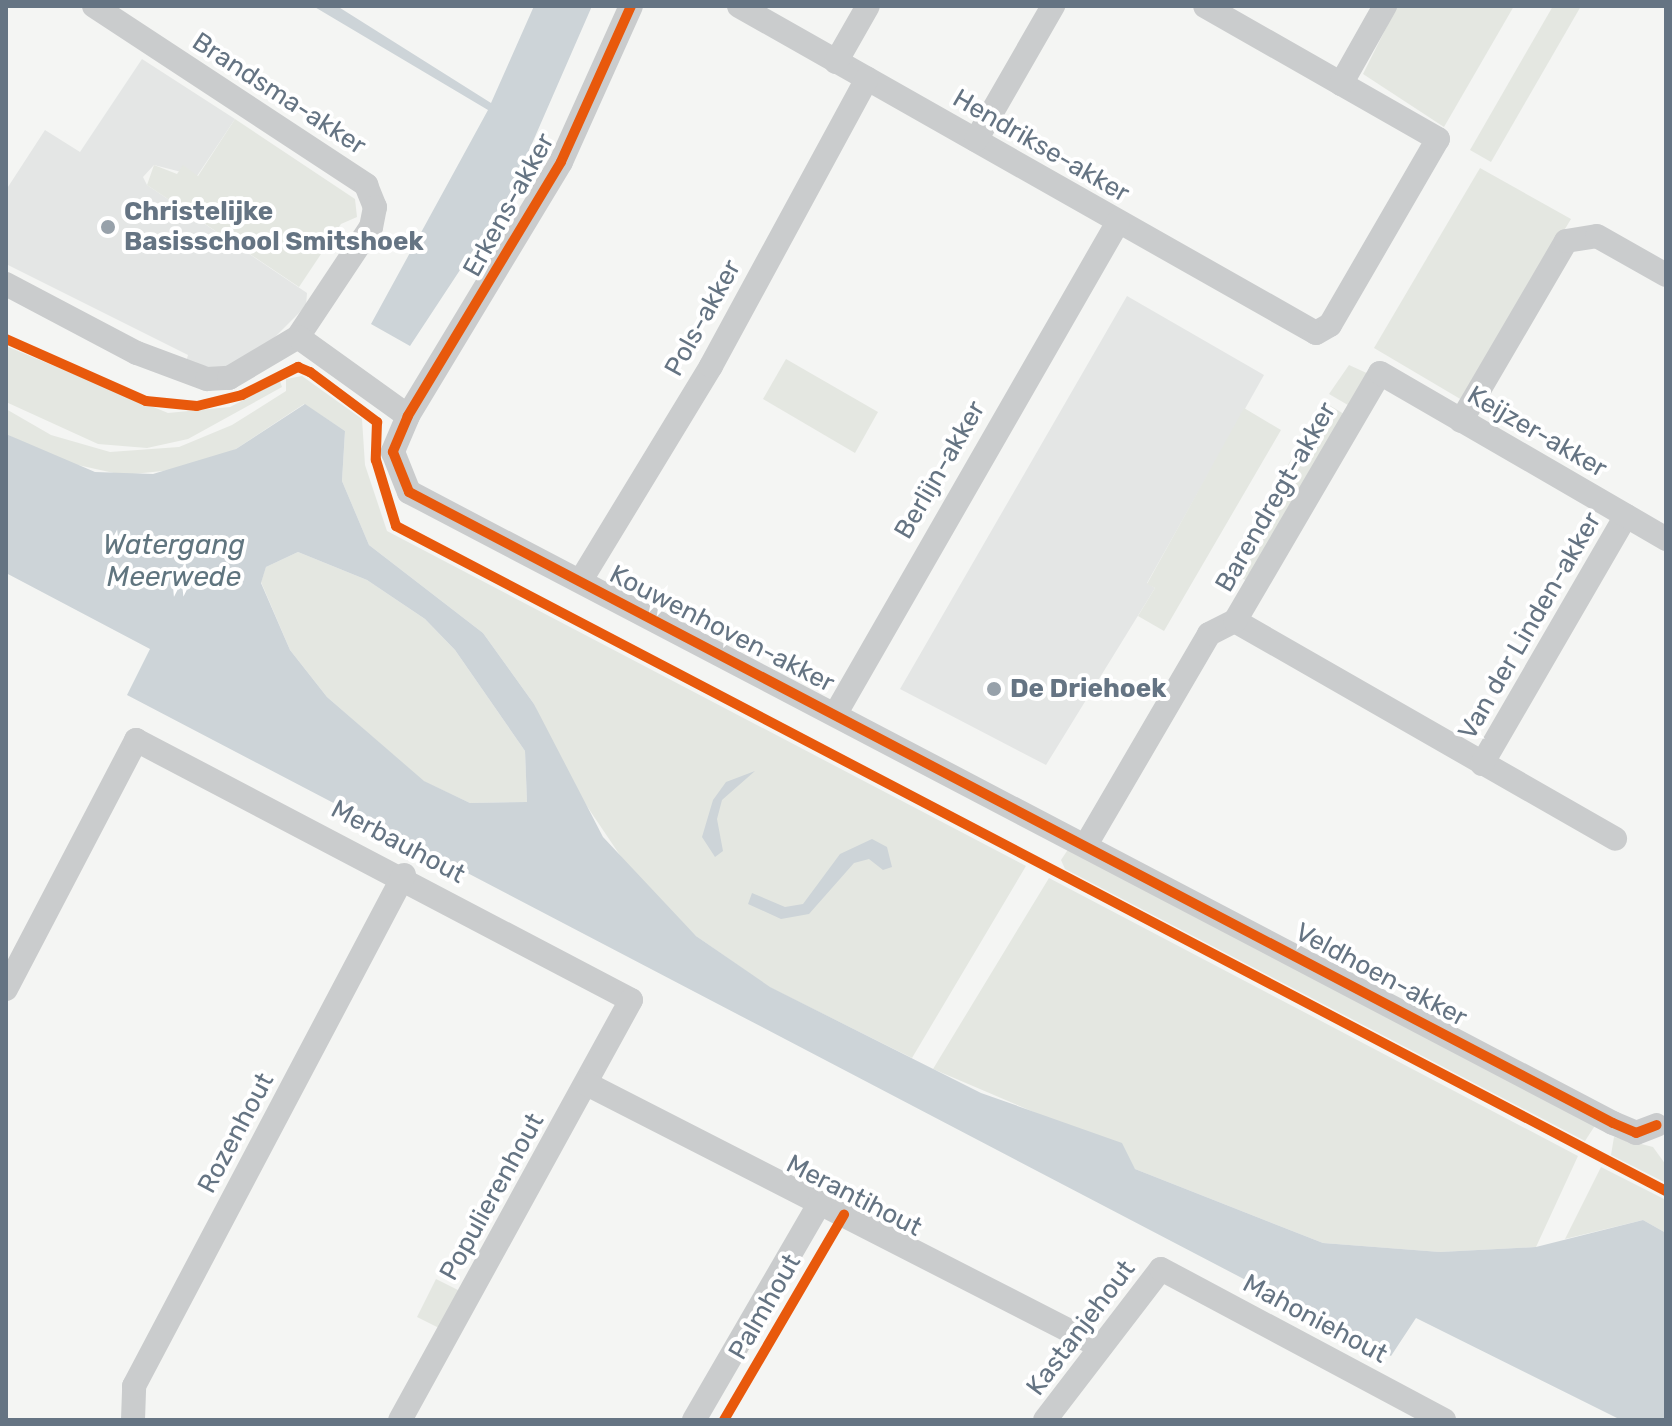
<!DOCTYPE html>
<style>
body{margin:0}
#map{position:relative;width:1672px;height:1426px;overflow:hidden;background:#f4f5f3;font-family:Rubik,sans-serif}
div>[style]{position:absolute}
.built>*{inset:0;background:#e4e6e5}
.green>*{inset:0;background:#e4e7e1}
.water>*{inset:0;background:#cdd4d8}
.minor>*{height:24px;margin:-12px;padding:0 12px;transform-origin:12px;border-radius:12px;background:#cacccd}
.cycleway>*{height:10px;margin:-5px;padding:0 5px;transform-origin:5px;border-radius:5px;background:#e8590c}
.dots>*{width:22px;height:22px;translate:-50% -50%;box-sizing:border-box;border:4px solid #fff;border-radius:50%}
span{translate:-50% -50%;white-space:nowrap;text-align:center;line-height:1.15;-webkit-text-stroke:8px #fff;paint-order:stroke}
.street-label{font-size:26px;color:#657483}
.poi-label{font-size:26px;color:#657483;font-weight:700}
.left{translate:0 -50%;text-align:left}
.water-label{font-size:28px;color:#60757f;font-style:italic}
.frame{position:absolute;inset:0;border:8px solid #657483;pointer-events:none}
</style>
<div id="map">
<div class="built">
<div style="clip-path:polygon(142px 59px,235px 119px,197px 176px,154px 165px,143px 177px,147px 185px,307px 293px,306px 306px,265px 347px,223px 370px,186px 362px,188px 355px,6px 264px,6px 190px,45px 130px,80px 152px)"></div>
<div style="clip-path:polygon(1127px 296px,1264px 375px,1147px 583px,1155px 588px,1046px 765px,900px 689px)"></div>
</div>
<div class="green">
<div style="clip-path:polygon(1397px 6px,1514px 6px,1444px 127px,1363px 74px)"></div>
<div style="clip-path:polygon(1553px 6px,1581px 6px,1491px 162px,1470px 150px)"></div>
<div style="clip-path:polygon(235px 119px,355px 199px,357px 217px,341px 224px,299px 287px,147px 185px,154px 165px,177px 174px,183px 165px,198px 176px)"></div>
<div style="clip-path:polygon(1480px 168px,1571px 219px,1462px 400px,1374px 348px)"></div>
<div style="clip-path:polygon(6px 346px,168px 413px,230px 407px,280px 381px,282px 387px,188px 439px,147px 448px,98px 444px,6px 402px)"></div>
<div style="clip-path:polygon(786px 359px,878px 412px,855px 453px,763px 399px)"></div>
<div style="clip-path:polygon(1349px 365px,1371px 375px,1353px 408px,1329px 394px)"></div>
<div style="clip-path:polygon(302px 376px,362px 419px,365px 465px,387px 531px,1026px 866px,912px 1058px,769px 987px,696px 936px,638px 882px,568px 778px,534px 704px,483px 633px,369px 545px,342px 481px,345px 431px,304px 404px,236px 449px,192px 468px,123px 475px,64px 462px,6px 434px,6px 409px,51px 435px,110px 452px,179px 447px,232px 425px,286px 391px,286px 379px)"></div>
<div style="clip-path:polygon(1324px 402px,1349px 417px,1252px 584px,1228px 570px)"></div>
<div style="clip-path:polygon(1244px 408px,1281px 430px,1164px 631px,1138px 616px,1155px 588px,1147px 584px)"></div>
<div style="clip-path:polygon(298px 552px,367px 580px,425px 619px,455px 650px,525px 751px,527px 802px,470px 803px,423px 781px,327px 697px,290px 650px,261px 582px,266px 567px)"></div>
<div style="clip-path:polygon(1071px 845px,1596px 1124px,1585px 1141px,1065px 869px,1061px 860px)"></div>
<div style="clip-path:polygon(1049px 878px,1578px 1156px,1536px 1247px,1440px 1252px,1323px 1243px,1135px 1169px,1050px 1119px,933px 1069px)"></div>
<div style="clip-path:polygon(1614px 1137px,1653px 1147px,1666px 1165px,1666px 1183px,1611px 1155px)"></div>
<div style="clip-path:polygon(1601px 1167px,1666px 1200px,1666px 1233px,1643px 1220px,1565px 1239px)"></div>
<div style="clip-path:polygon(436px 1279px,460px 1291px,441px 1329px,417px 1317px)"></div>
</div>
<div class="water">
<div style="clip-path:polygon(313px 6px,337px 6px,491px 103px,534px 6px,592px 6px,510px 194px,410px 346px,371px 324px,488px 110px)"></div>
<div style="clip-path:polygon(evenodd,305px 404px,345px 431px,342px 481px,369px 545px,483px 633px,534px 704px,603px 837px,696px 936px,770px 987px,981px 1093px,1122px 1143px,1135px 1169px,1323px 1243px,1440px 1252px,1536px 1247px,1643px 1220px,1666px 1233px,1666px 1420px,1621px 1420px,1416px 1318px,1391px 1356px,127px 695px,150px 649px,6px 573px,6px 434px,95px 472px,153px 474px,236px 449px,305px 404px,298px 552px,367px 580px,425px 619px,455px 650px,525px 751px,527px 802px,470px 803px,424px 781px,327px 697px,290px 650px,261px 583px,266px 567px,298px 552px)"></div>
<div style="clip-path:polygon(755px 771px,722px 800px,717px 819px,723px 851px,715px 857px,702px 837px,713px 800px,726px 782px)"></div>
<div style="clip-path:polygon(872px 839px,887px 847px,892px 867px,883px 870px,869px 859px,854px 863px,809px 914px,781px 919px,748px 904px,752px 893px,785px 907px,803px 904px,840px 854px)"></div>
</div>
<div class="minor">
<div style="left:94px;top:6px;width:326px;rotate:33.3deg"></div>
<div style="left:366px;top:185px;width:24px;rotate:68deg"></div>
<div style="left:375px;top:207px;width:20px;rotate:101deg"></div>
<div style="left:371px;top:227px;width:132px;rotate:123.6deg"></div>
<div style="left:631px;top:6px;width:171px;rotate:114.2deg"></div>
<div style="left:561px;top:162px;width:297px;rotate:121.1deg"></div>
<div style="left:408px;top:416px;width:39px;rotate:113deg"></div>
<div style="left:393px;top:452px;width:43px;rotate:68.2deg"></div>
<div style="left:409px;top:492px;width:1359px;rotate:27.66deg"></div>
<div style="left:1613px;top:1123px;width:25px;rotate:23deg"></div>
<div style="left:1636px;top:1133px;width:22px;rotate:-21deg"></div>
<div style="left:739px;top:6px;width:663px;rotate:29.54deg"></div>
<div style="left:1316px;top:333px;width:16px;rotate:-30deg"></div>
<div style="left:1330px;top:325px;width:215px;rotate:-59.9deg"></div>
<div style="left:1438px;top:139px;width:268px;rotate:-150.3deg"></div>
<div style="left:836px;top:62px;width:64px;rotate:-60.3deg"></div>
<div style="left:1341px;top:84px;width:90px;rotate:-60.6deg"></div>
<div style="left:976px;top:140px;width:155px;rotate:-60.1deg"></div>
<div style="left:6px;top:284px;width:148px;rotate:27.8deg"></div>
<div style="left:137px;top:353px;width:75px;rotate:20.4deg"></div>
<div style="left:207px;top:379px;width:22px;rotate:-3deg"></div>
<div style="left:229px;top:378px;width:80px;rotate:-30.7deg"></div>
<div style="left:298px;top:337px;width:135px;rotate:35.7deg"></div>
<div style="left:1461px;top:421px;width:208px;rotate:-59.7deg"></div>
<div style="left:1566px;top:241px;width:31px;rotate:-9deg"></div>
<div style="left:1597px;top:236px;width:79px;rotate:29.5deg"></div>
<div style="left:581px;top:580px;width:250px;rotate:-58.7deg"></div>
<div style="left:711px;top:366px;width:327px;rotate:-61.5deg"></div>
<div style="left:1235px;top:621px;width:438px;rotate:29.8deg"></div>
<div style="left:836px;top:713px;width:566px;rotate:-60.13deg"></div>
<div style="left:1482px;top:764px;width:287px;rotate:-59.9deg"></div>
<div style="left:1087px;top:843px;width:242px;rotate:-59.7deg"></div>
<div style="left:1209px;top:634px;width:29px;rotate:-27deg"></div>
<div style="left:1235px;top:621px;width:287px;rotate:-59.7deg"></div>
<div style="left:1380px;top:373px;width:331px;rotate:30.1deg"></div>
<div style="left:6px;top:989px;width:281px;rotate:-62.4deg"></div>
<div style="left:136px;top:740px;width:559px;rotate:27.71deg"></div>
<div style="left:631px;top:1000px;width:479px;rotate:118.8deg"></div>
<div style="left:587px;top:1084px;width:577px;rotate:27.1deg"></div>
<div style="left:133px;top:1420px;width:34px;rotate:-88deg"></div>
<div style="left:134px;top:1386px;width:578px;rotate:-62.15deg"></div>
<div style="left:694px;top:1420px;width:251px;rotate:-59.9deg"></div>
<div style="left:1045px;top:1420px;width:190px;rotate:-52.5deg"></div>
<div style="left:1161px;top:1269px;width:321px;rotate:28.1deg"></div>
</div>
<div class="cycleway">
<div style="left:631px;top:6px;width:171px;rotate:114.2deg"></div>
<div style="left:561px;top:162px;width:297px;rotate:121.1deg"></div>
<div style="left:408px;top:416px;width:39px;rotate:113deg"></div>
<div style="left:393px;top:452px;width:43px;rotate:68.2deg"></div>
<div style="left:409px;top:492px;width:1359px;rotate:27.66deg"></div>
<div style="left:1613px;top:1123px;width:25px;rotate:23deg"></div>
<div style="left:1636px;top:1133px;width:22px;rotate:-21deg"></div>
<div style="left:6px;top:339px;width:153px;rotate:23.9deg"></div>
<div style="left:146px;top:401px;width:51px;rotate:5.6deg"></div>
<div style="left:197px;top:406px;width:46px;rotate:-13.7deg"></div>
<div style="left:242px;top:395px;width:63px;rotate:-26.6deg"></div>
<div style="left:298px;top:367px;width:13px;rotate:23deg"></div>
<div style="left:310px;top:372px;width:84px;rotate:36.7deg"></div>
<div style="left:377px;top:422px;width:38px;rotate:92deg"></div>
<div style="left:376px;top:460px;width:69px;rotate:73.1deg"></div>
<div style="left:396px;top:526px;width:1434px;rotate:27.64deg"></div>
<div style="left:724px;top:1420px;width:238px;rotate:-59.7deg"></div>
</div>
<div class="dots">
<div style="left:108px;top:227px;background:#97a1aa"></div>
<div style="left:994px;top:689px;background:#97a1aa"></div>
</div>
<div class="street-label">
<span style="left:279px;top:94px;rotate:33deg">Brandsma-akker</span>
<span style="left:1041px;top:146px;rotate:30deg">Hendrikse-akker</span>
<span style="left:509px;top:205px;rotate:-61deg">Erkens-akker</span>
<span style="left:703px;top:318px;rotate:-61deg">Pols-akker</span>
<span style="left:1537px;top:432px;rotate:30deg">Keijzer-akker</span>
<span style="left:940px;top:470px;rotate:-60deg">Berlijn-akker</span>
<span style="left:1276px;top:497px;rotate:-60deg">Barendregt-akker</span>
<span style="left:1530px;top:626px;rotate:-60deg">Van der Linden-akker</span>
<span style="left:722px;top:629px;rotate:27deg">Kouwenhoven-akker</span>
<span style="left:398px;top:842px;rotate:28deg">Merbauhout</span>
<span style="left:1381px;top:975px;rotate:28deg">Veldhoen-akker</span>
<span style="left:236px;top:1133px;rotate:-62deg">Rozenhout</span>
<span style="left:854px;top:1196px;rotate:27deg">Merantihout</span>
<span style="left:492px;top:1197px;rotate:-61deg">Populierenhout</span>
<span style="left:765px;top:1307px;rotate:-60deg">Palmhout</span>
<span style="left:1315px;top:1319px;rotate:28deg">Mahoniehout</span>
<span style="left:1081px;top:1328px;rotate:-53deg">Kastanjehout</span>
</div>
<div class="poi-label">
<span class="left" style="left:124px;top:227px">Christelijke<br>Basisschool Smitshoek</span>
<span class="left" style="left:1010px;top:689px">De Driehoek</span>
</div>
<div class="water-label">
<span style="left:174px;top:561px">Watergang<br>Meerwede</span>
</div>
<div class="frame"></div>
</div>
